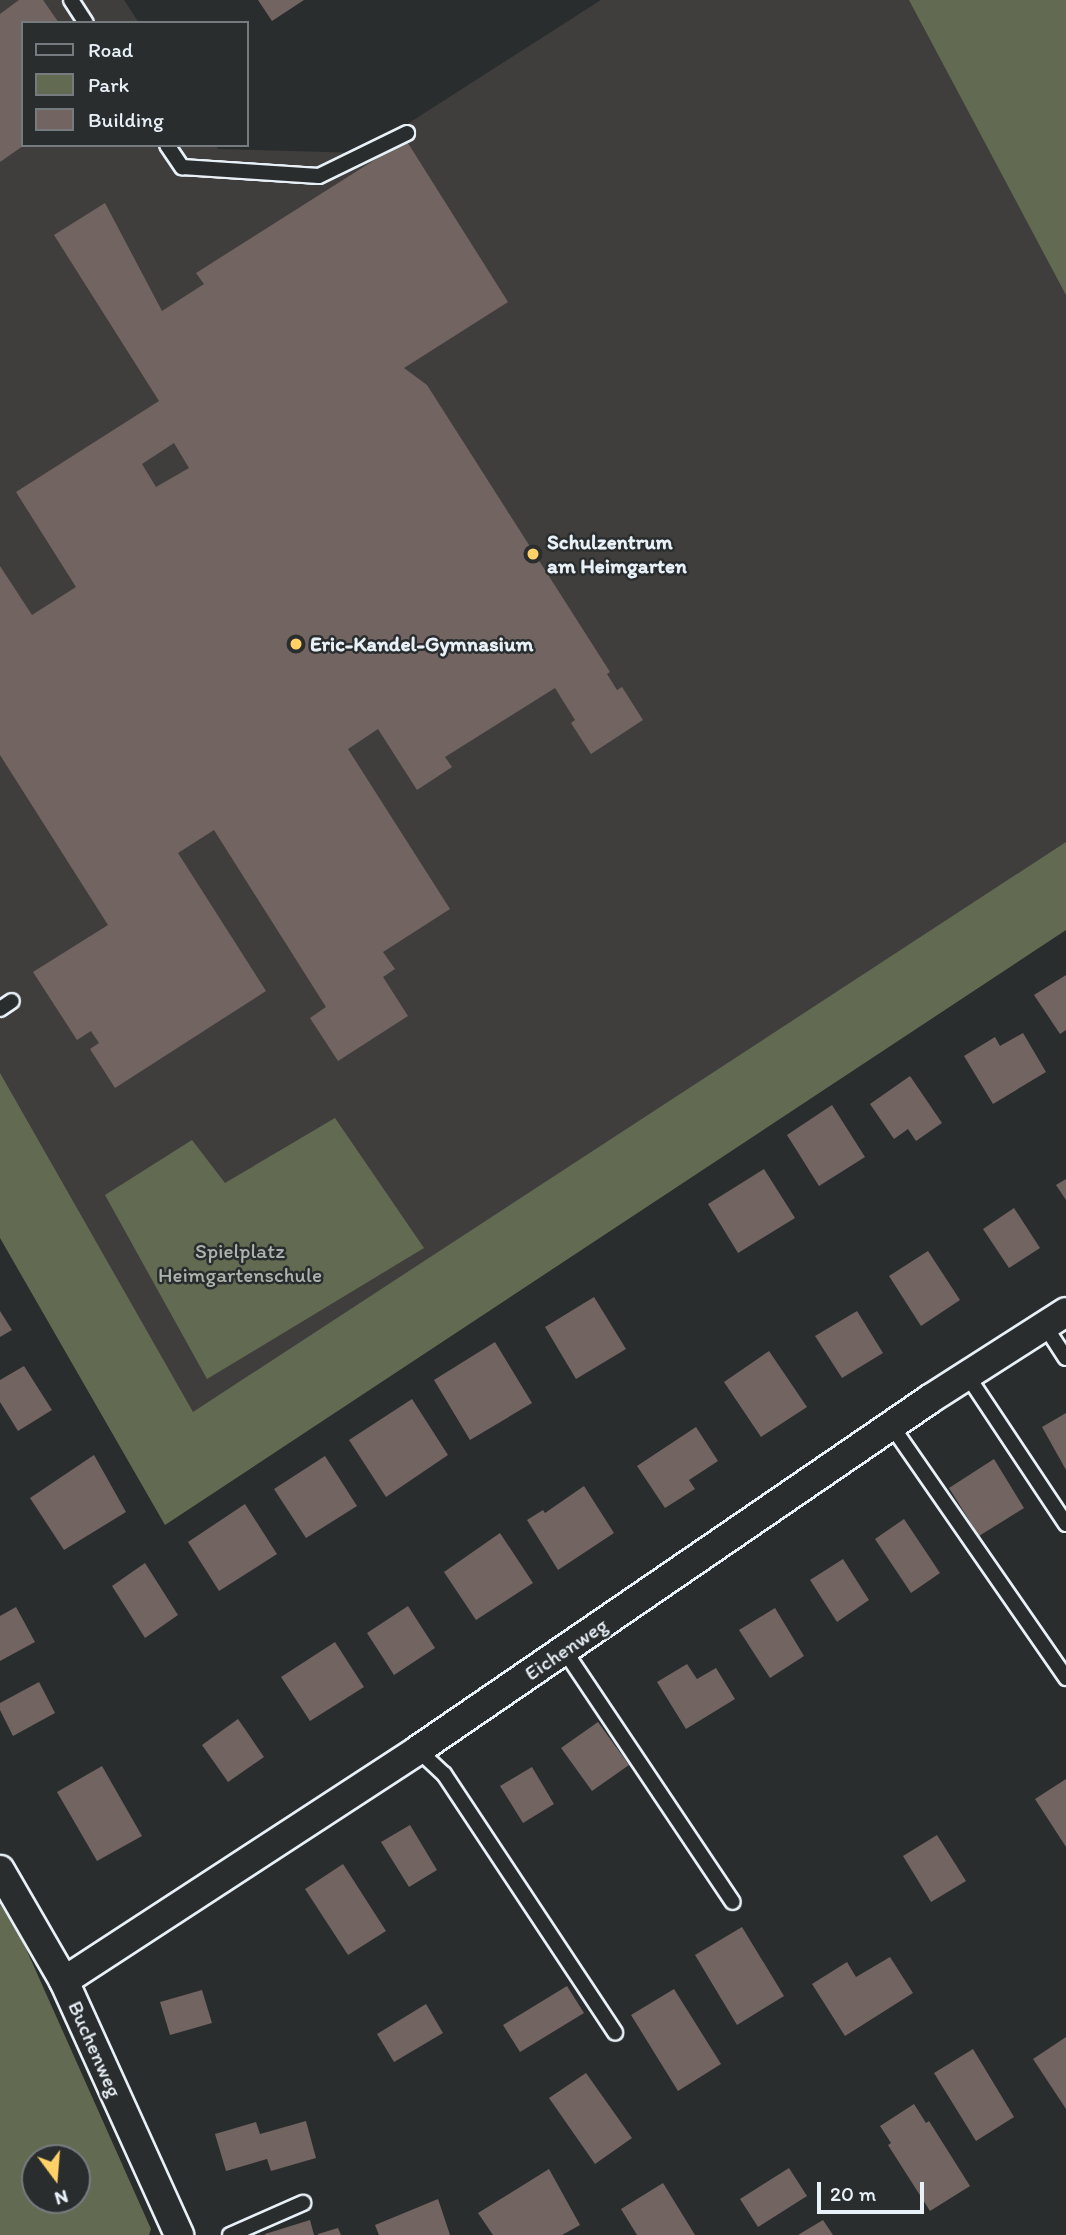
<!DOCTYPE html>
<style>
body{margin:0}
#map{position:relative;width:1066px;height:2235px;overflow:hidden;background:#2a2d2e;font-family:Itim,sans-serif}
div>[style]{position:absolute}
.built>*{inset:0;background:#403e3d}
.green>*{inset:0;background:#626b51}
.building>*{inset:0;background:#726461}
.roads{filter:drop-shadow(2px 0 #e8f1f8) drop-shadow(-2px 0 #e8f1f8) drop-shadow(0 2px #e8f1f8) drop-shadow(0 -2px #e8f1f8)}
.lane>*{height:14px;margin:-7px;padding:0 7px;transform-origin:7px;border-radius:7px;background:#2a2d2e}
.street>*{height:28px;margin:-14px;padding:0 14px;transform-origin:14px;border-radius:14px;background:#2a2d2e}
.dots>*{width:19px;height:19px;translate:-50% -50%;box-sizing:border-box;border:4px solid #2a2d2e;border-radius:50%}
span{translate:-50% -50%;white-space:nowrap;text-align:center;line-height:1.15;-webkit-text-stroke:5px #2a2d2e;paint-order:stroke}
.poi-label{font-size:21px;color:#e8f1f8;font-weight:700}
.left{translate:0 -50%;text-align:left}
.park-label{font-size:21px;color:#acb5ad}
.street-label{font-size:21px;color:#e8f1f8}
.legend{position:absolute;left:21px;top:21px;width:228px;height:126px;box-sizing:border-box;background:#2a2d2e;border:2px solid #767b7f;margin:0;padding:9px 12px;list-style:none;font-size:21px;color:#e8f1f8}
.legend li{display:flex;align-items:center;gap:14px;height:35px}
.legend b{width:35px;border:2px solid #767b7f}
.north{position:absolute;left:21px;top:2144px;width:70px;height:70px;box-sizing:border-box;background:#2a2d2e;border:2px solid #767b7f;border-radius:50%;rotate:164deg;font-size:19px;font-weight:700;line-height:28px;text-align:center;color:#e8f1f8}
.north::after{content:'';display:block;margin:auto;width:24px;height:32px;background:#ffd166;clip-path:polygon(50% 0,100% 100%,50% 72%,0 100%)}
.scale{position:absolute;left:817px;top:2182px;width:107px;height:32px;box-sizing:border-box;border:4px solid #e8f1f8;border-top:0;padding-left:9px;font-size:21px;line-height:24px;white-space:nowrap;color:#e8f1f8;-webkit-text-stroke:5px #2a2d2e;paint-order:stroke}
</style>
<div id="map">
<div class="built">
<div style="clip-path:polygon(0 0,124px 0,139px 23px,23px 23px,23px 145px,215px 145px,218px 149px,362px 153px,601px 0,951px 0,1066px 219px,1066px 889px,182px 1439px,0 1148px)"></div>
</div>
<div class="green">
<div style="clip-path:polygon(909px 0,1066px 0,1066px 295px)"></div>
<div style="clip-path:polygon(1066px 842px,1066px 930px,165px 1525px,0 1238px,0 1073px,193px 1412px)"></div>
<div style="clip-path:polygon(335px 1118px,424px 1248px,207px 1379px,105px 1195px,192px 1140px,225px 1183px)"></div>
<div style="clip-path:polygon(evenodd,0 1904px,23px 1942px,151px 2229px,149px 2235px,0 2235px,0 1904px,77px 2158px,77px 2200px,35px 2200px,35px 2158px,77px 2158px)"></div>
</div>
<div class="building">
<div style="clip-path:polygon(19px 0,43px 0,59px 23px,23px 23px,23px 146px,0 162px,0 14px)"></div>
<div style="clip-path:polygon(258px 0,304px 0,272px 21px)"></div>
<div style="clip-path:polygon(evenodd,406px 140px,508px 302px,404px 368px,427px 385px,610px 672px,607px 674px,617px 690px,622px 687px,643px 720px,591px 754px,571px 723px,575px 720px,555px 688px,445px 757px,452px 767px,417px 790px,378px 729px,348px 749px,450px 909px,383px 952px,395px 969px,383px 977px,408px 1016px,338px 1061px,310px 1018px,326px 1007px,214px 830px,178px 853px,266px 991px,115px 1088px,90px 1049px,99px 1043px,91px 1031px,77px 1040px,33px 972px,108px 925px,0 755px,0 566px,32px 615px,76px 587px,16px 492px,159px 401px,54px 235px,105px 203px,162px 311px,204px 284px,196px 273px,406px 140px,174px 443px,189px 468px,156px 487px,142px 464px,174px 443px)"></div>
<div style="clip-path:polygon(1066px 975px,1066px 1030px,1060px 1034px,1034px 995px)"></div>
<div style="clip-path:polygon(1023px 1033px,1046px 1072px,993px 1104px,964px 1056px,995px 1037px,1000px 1046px)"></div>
<div style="clip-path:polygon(910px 1076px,942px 1123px,916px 1141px,908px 1129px,894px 1139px,870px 1104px)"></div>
<div style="clip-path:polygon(832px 1105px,865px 1157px,819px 1186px,787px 1135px)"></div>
<div style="clip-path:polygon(764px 1169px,795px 1218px,738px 1253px,708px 1204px)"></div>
<div style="clip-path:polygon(1066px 1179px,1066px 1200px,1056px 1185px)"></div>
<div style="clip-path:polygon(1014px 1208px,1040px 1248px,1009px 1268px,983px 1229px)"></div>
<div style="clip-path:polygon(928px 1251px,960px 1300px,921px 1326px,889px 1276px)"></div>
<div style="clip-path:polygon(594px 1297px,626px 1349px,576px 1379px,545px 1327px)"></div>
<div style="clip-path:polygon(0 1311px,12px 1330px,0 1337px)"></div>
<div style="clip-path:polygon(857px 1311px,883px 1353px,842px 1378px,815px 1336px)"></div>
<div style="clip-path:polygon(495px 1342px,532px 1403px,470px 1440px,434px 1380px)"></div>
<div style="clip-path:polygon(769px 1351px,807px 1407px,761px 1437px,724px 1382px)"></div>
<div style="clip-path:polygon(24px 1366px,52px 1410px,18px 1431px,0 1402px,0 1380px)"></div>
<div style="clip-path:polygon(412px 1399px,448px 1455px,386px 1497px,349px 1440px)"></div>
<div style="clip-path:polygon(1066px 1413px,1066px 1470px,1042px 1427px)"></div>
<div style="clip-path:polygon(696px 1427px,718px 1461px,689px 1480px,695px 1489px,665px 1508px,637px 1466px)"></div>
<div style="clip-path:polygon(94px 1455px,126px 1512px,64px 1550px,30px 1498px)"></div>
<div style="clip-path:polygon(325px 1456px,357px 1506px,306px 1538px,274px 1489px)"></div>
<div style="clip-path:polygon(994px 1459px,1024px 1508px,979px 1536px,949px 1488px)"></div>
<div style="clip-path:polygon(584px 1486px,614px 1533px,558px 1570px,527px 1520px,543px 1510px,545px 1513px)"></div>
<div style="clip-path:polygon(245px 1504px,277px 1554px,219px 1591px,188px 1542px)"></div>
<div style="clip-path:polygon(904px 1519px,940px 1573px,911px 1593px,875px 1539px)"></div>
<div style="clip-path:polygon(500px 1533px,533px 1583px,476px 1620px,444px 1572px)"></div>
<div style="clip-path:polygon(843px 1559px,869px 1600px,837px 1622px,810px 1580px)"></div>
<div style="clip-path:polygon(145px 1563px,178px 1615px,145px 1638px,112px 1586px)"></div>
<div style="clip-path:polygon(408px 1606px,435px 1648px,394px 1675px,367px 1633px)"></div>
<div style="clip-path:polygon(16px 1607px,35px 1642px,0 1661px,0 1616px)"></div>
<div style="clip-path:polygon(775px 1608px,804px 1656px,770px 1678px,739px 1630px)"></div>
<div style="clip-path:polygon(335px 1642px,364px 1687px,310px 1721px,281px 1677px)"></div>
<div style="clip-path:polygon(687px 1664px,697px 1679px,716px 1668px,735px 1699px,686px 1729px,657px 1682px)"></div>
<div style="clip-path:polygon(39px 1682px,55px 1713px,13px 1736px,0 1710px,0 1703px)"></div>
<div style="clip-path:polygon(238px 1719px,264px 1757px,228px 1782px,202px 1745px)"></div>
<div style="clip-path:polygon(598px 1722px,629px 1765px,592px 1791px,561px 1748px)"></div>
<div style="clip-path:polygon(102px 1766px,142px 1836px,97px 1861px,57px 1792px)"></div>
<div style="clip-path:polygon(532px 1767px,554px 1804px,523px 1823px,500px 1786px)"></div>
<div style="clip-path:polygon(1066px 1779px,1066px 1847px,1035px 1799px)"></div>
<div style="clip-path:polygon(410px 1825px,437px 1870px,409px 1887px,381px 1842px)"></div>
<div style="clip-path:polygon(937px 1835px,966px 1881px,931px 1902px,903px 1856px)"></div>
<div style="clip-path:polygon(343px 1864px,386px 1931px,348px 1955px,305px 1889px)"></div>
<div style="clip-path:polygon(742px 1927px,784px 1996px,737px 2025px,695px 1955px)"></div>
<div style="clip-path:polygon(890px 1957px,913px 1993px,845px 2036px,812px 1984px,847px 1962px,856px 1977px)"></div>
<div style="clip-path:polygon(567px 1986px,584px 2013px,520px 2052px,503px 2025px)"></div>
<div style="clip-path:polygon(674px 1989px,721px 2064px,678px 2091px,631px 2015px)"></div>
<div style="clip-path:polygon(202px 1990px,212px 2023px,170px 2035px,160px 2002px)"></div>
<div style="clip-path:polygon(426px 2004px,443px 2033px,394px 2062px,377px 2034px)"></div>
<div style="clip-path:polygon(1066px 2037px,1066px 2109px,1033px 2059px)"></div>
<div style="clip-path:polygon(973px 2049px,1014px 2117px,976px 2141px,934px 2073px)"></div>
<div style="clip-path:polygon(586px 2073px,632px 2138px,595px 2164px,549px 2098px)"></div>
<div style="clip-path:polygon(914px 2104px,926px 2123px,929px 2121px,970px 2186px,930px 2211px,888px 2145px,891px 2143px,880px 2126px)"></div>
<div style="clip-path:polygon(306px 2121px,316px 2158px,271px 2171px,267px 2159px,226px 2171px,215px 2134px,256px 2122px,260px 2134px)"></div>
<div style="clip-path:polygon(789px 2168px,807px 2196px,758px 2227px,740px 2199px)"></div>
<div style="clip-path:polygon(549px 2169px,580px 2225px,562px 2235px,493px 2235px,478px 2213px)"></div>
<div style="clip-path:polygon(663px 2183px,695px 2235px,637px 2235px,621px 2209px)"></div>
<div style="clip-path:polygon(438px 2199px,450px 2235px,379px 2235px,375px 2225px)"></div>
<div style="clip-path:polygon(310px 2220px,314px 2235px,265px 2235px,265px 2234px)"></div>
<div style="clip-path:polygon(823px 2220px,833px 2235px,798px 2235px)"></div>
<div style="clip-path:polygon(338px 2228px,341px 2235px,318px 2235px,318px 2234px)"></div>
</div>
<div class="roads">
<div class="lane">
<div style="left:71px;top:0;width:27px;rotate:57deg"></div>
<div style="left:167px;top:145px;width:27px;rotate:56deg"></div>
<div style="left:182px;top:167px;width:137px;rotate:3.8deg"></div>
<div style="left:319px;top:176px;width:98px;rotate:-26deg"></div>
<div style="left:0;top:1009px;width:14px;rotate:-34deg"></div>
<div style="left:1045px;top:1326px;width:38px;rotate:57deg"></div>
<div style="left:967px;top:1375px;width:179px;rotate:56.4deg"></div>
<div style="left:891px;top:1425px;width:308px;rotate:55.3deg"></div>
<div style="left:564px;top:1650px;width:303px;rotate:56.2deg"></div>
<div style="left:418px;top:1750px;width:35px;rotate:43deg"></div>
<div style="left:444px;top:1774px;width:310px;rotate:56.5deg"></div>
<div style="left:230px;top:2235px;width:80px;rotate:-23.7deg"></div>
</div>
<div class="street">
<div style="left:0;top:1870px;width:128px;rotate:60deg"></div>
<div style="left:64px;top:1981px;width:279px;rotate:65.6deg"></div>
<div style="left:64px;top:1981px;width:423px;rotate:-33.1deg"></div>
<div style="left:418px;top:1750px;width:621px;rotate:-34.43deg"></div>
<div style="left:930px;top:1399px;width:161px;rotate:-32.6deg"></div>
</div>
</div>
<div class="dots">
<div style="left:533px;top:554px;background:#ffd166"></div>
<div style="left:296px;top:644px;background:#ffd166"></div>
</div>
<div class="poi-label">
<span class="left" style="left:547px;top:554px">Schulzentrum<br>am Heimgarten</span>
<span class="left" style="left:310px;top:644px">Eric-Kandel-Gymnasium</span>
</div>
<div class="park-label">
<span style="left:240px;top:1263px">Spielplatz<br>Heimgartenschule</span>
</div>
<div class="street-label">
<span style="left:566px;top:1649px;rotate:-34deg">Eichenweg</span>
<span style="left:95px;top:2049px;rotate:66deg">Buchenweg</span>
</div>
<ul class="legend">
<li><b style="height:9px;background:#2a2d2e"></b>Road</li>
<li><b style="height:19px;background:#626b51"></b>Park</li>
<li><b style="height:19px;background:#726461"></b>Building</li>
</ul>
<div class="north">N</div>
<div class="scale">20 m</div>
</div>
